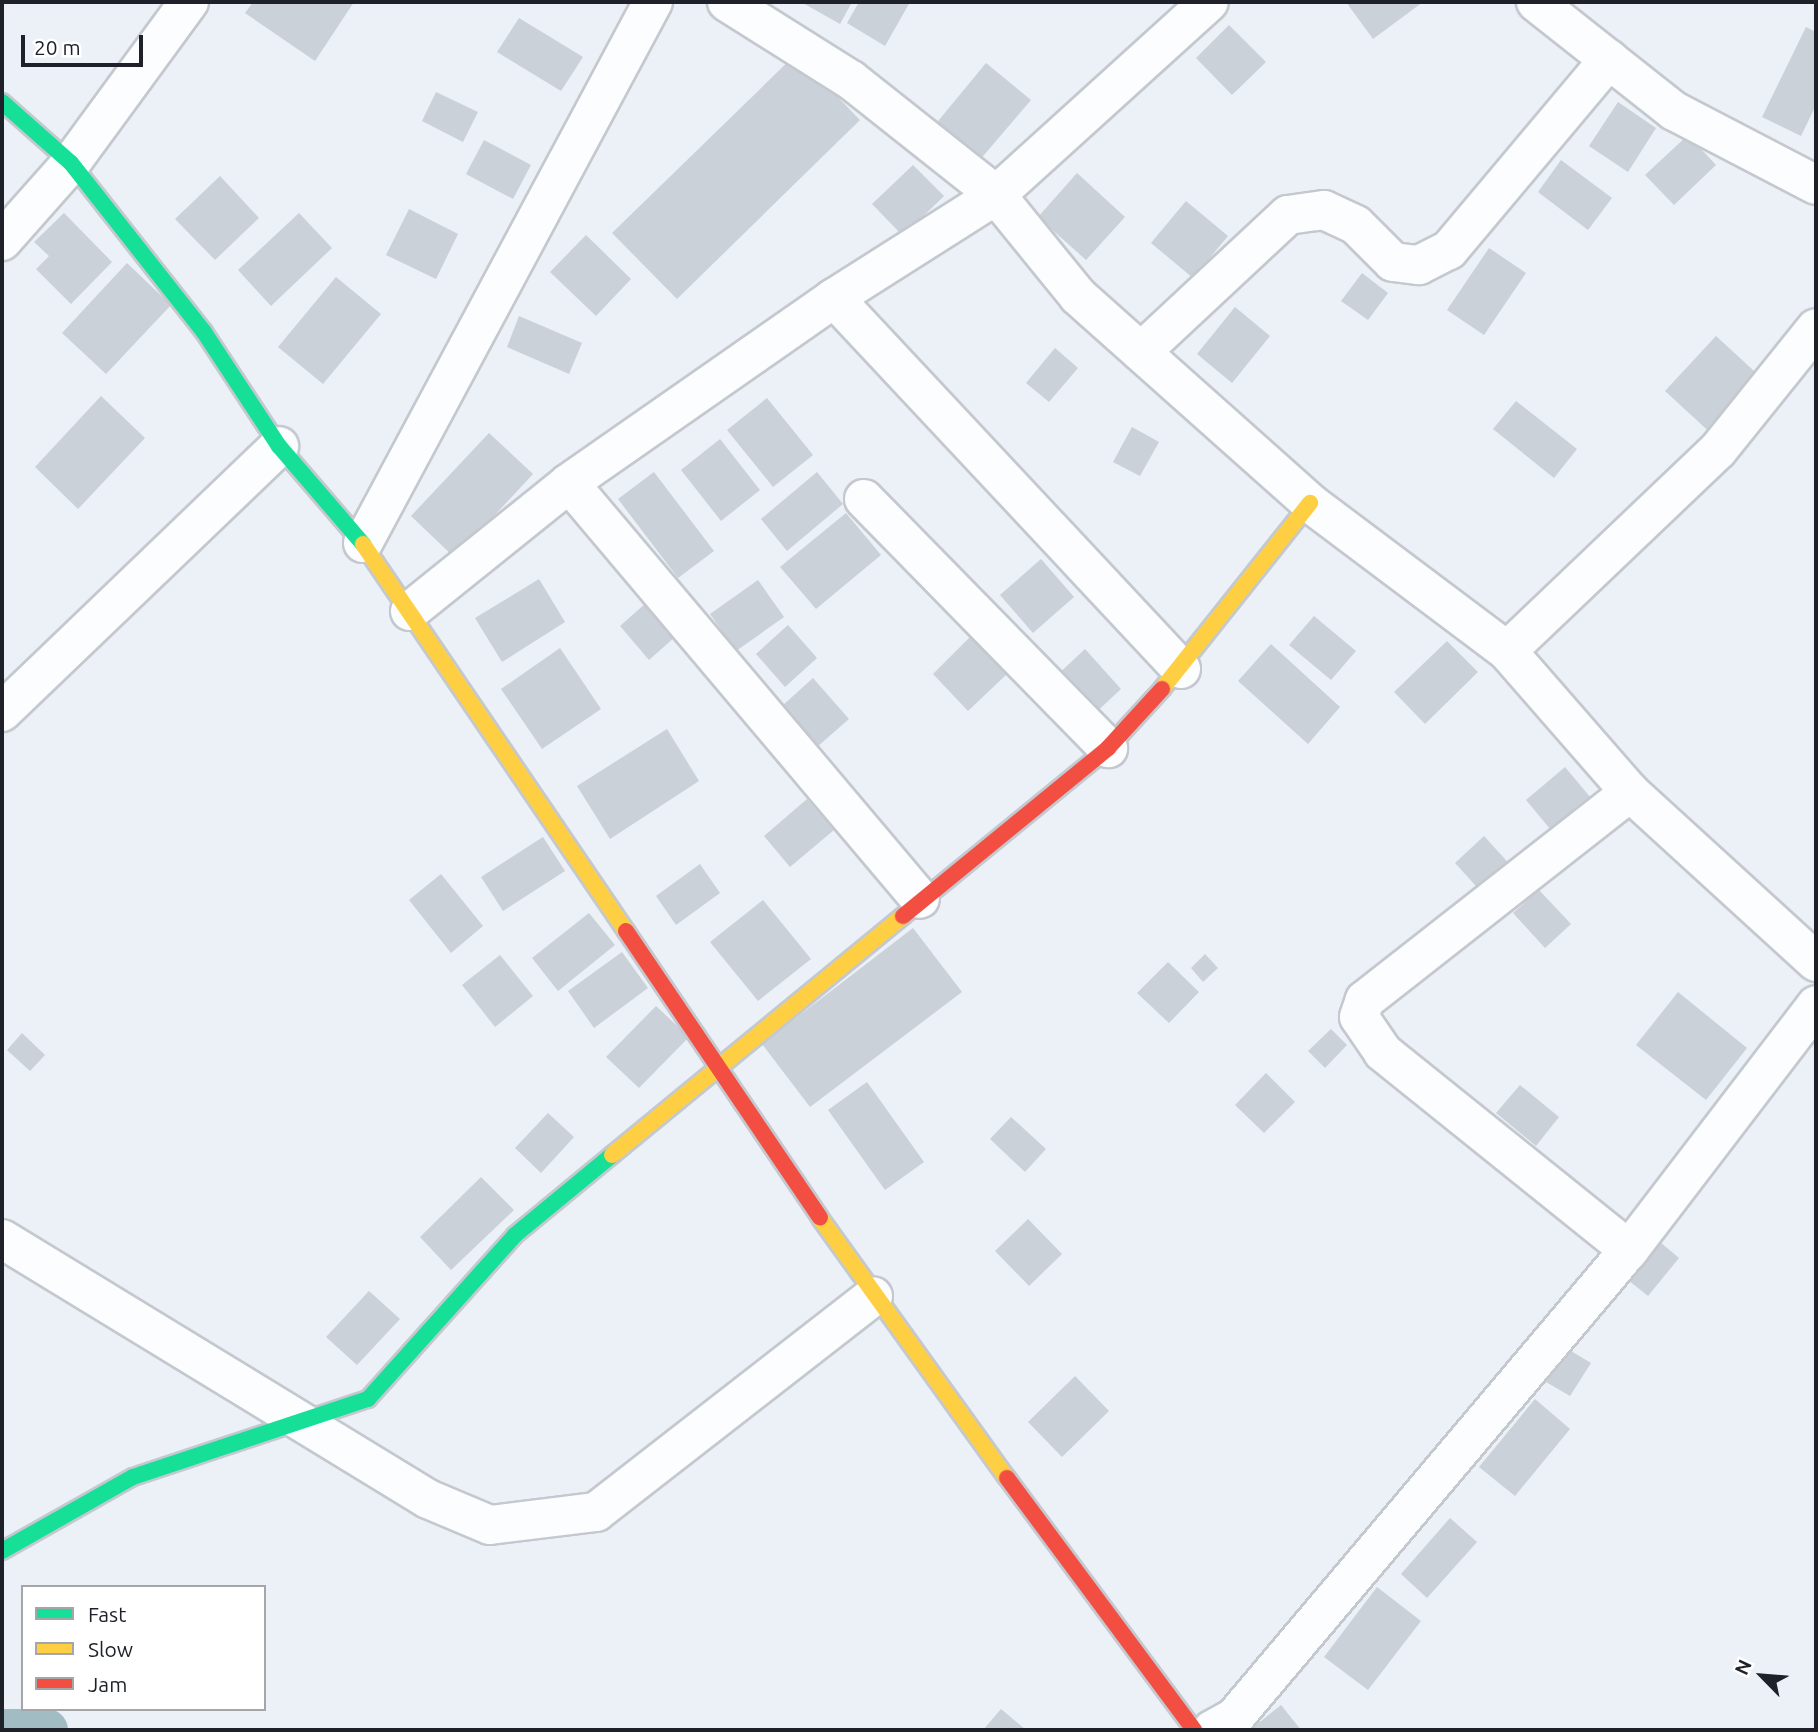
<!DOCTYPE html>
<style>
body{margin:0}
#map{position:relative;width:1818px;height:1732px;overflow:hidden;background:#ecf0f7;font-family:Ubuntu,sans-serif}
div>[style]{position:absolute}
.canal>*{height:42px;margin:-21px;padding:0 21px;transform-origin:21px;border-radius:21px;background:#a2bcc4}
.building>*{inset:0;background:#cad1d8}
.roads{filter:drop-shadow(2px 0 #c4c8cf) drop-shadow(-2px 0 #c4c8cf) drop-shadow(0 2px #c4c8cf) drop-shadow(0 -2px #c4c8cf)}
.street>*{height:38px;margin:-19px;padding:0 19px;transform-origin:19px;border-radius:19px;background:#fcfdfe}
.fast>*{height:16px;margin:-8px;padding:0 8px;transform-origin:8px;border-radius:8px;background:#16e098}
.slow>*{height:16px;margin:-8px;padding:0 8px;transform-origin:8px;border-radius:8px;background:#ffcf43}
.jam>*{height:16px;margin:-8px;padding:0 8px;transform-origin:8px;border-radius:8px;background:#f24e42}
span{translate:-50% -50%;white-space:nowrap;text-align:center;line-height:1.15;-webkit-text-stroke:7px #fff;paint-order:stroke}
.frame{position:absolute;inset:0;border:4px solid #1e2129;pointer-events:none}
.legend{position:absolute;left:21px;top:1585px;width:245px;height:126px;box-sizing:border-box;background:#fff;border:2px solid #a5a6a9;margin:0;padding:9px 12px;list-style:none;font-size:21px;color:#1e2129}
.legend li{display:flex;align-items:center;gap:14px;height:35px}
.legend b{width:35px;border:2px solid #a5a6a9}
.north{position:absolute;left:1727px;top:1641px;width:70px;height:70px;-webkit-text-stroke:5px #fff;paint-order:stroke;rotate:295deg;font-size:19px;font-weight:700;line-height:28px;text-align:center;color:#1e2129}
.north::after{content:'';display:block;margin:auto;width:24px;height:32px;background:#1e2129;clip-path:polygon(50% 0,100% 100%,50% 72%,0 100%)}
.scale{position:absolute;left:21px;top:35px;width:122px;height:32px;box-sizing:border-box;border:4px solid #1e2129;border-top:0;padding-left:9px;font-size:21px;line-height:24px;white-space:nowrap;color:#1e2129;-webkit-text-stroke:5px #fff;paint-order:stroke}
</style>
<div id="map">
<div class="canal">
<div style="left:3px;top:1730px;width:44px"></div>
</div>
<div class="building">
<div style="clip-path:polygon(253px 2px,354px 2px,315px 61px,245px 13px)"></div>
<div style="clip-path:polygon(801px 2px,852px 2px,840px 24px)"></div>
<div style="clip-path:polygon(859px 2px,910px 2px,885px 46px,847px 23px)"></div>
<div style="clip-path:polygon(1346px 2px,1423px 2px,1373px 39px)"></div>
<div style="clip-path:polygon(519px 18px,583px 57px,561px 91px,497px 52px)"></div>
<div style="clip-path:polygon(1229px 25px,1266px 62px,1232px 95px,1196px 58px)"></div>
<div style="clip-path:polygon(1806px 27px,1816px 32px,1816px 105px,1801px 136px,1762px 117px)"></div>
<div style="clip-path:polygon(796px 54px,860px 120px,677px 299px,612px 233px)"></div>
<div style="clip-path:polygon(986px 63px,1031px 100px,978px 162px,934px 126px)"></div>
<div style="clip-path:polygon(436px 92px,478px 112px,463px 142px,422px 121px)"></div>
<div style="clip-path:polygon(1618px 102px,1656px 128px,1628px 172px,1589px 146px)"></div>
<div style="clip-path:polygon(1688px 135px,1716px 165px,1674px 205px,1645px 175px)"></div>
<div style="clip-path:polygon(484px 140px,531px 165px,513px 199px,466px 174px)"></div>
<div style="clip-path:polygon(1561px 160px,1612px 198px,1588px 230px,1538px 192px)"></div>
<div style="clip-path:polygon(913px 165px,944px 196px,903px 236px,872px 204px)"></div>
<div style="clip-path:polygon(1077px 173px,1125px 217px,1086px 260px,1038px 217px)"></div>
<div style="clip-path:polygon(220px 176px,259px 218px,215px 260px,175px 219px)"></div>
<div style="clip-path:polygon(1186px 201px,1228px 236px,1193px 278px,1151px 243px)"></div>
<div style="clip-path:polygon(409px 209px,458px 234px,436px 279px,386px 255px)"></div>
<div style="clip-path:polygon(64px 213px,112px 262px,71px 304px,36px 269px,49px 256px,34px 242px)"></div>
<div style="clip-path:polygon(299px 213px,332px 248px,271px 306px,238px 270px)"></div>
<div style="clip-path:polygon(586px 235px,631px 279px,596px 316px,550px 272px)"></div>
<div style="clip-path:polygon(1489px 248px,1526px 273px,1484px 335px,1447px 310px)"></div>
<div style="clip-path:polygon(127px 263px,171px 305px,106px 374px,62px 333px)"></div>
<div style="clip-path:polygon(1362px 273px,1388px 293px,1368px 320px,1341px 301px)"></div>
<div style="clip-path:polygon(336px 277px,381px 314px,323px 384px,278px 347px)"></div>
<div style="clip-path:polygon(1235px 307px,1270px 336px,1232px 383px,1197px 354px)"></div>
<div style="clip-path:polygon(519px 316px,582px 343px,569px 374px,507px 347px)"></div>
<div style="clip-path:polygon(1716px 336px,1766px 382px,1715px 437px,1665px 391px)"></div>
<div style="clip-path:polygon(1055px 348px,1078px 368px,1049px 402px,1026px 383px)"></div>
<div style="clip-path:polygon(101px 396px,145px 438px,78px 509px,35px 467px)"></div>
<div style="clip-path:polygon(767px 398px,813px 455px,773px 487px,727px 430px)"></div>
<div style="clip-path:polygon(1516px 401px,1577px 449px,1554px 478px,1493px 429px)"></div>
<div style="clip-path:polygon(1132px 427px,1159px 442px,1140px 476px,1113px 462px)"></div>
<div style="clip-path:polygon(489px 433px,533px 474px,455px 558px,411px 516px)"></div>
<div style="clip-path:polygon(720px 439px,760px 490px,721px 521px,681px 470px)"></div>
<div style="clip-path:polygon(654px 472px,714px 551px,678px 578px,618px 499px)"></div>
<div style="clip-path:polygon(817px 472px,843px 504px,787px 551px,761px 519px)"></div>
<div style="clip-path:polygon(846px 513px,881px 555px,816px 609px,780px 567px)"></div>
<div style="clip-path:polygon(1041px 559px,1074px 597px,1033px 633px,1000px 595px)"></div>
<div style="clip-path:polygon(539px 579px,565px 622px,502px 662px,475px 618px)"></div>
<div style="clip-path:polygon(758px 580px,784px 617px,736px 651px,710px 614px)"></div>
<div style="clip-path:polygon(654px 596px,684px 629px,649px 660px,620px 626px)"></div>
<div style="clip-path:polygon(1314px 616px,1356px 651px,1331px 680px,1289px 645px)"></div>
<div style="clip-path:polygon(788px 625px,817px 658px,785px 687px,756px 654px)"></div>
<div style="clip-path:polygon(971px 636px,1007px 674px,968px 711px,933px 674px)"></div>
<div style="clip-path:polygon(1447px 641px,1478px 672px,1425px 724px,1394px 692px)"></div>
<div style="clip-path:polygon(1271px 644px,1340px 707px,1308px 744px,1238px 681px)"></div>
<div style="clip-path:polygon(560px 648px,601px 709px,542px 749px,501px 689px)"></div>
<div style="clip-path:polygon(1085px 649px,1121px 689px,1090px 718px,1054px 678px)"></div>
<div style="clip-path:polygon(813px 678px,849px 719px,817px 747px,782px 706px)"></div>
<div style="clip-path:polygon(667px 729px,699px 781px,610px 839px,577px 786px)"></div>
<div style="clip-path:polygon(1565px 767px,1596px 804px,1556px 836px,1526px 800px)"></div>
<div style="clip-path:polygon(807px 799px,834px 830px,790px 867px,764px 836px)"></div>
<div style="clip-path:polygon(1484px 836px,1514px 869px,1485px 896px,1455px 863px)"></div>
<div style="clip-path:polygon(543px 837px,565px 871px,503px 911px,481px 877px)"></div>
<div style="clip-path:polygon(700px 864px,720px 893px,676px 925px,656px 896px)"></div>
<div style="clip-path:polygon(441px 874px,483px 926px,451px 953px,409px 900px)"></div>
<div style="clip-path:polygon(1539px 890px,1571px 924px,1545px 948px,1513px 913px)"></div>
<div style="clip-path:polygon(763px 900px,811px 959px,758px 1001px,710px 942px)"></div>
<div style="clip-path:polygon(589px 913px,615px 945px,558px 991px,532px 958px)"></div>
<div style="clip-path:polygon(913px 928px,962px 992px,810px 1107px,762px 1044px)"></div>
<div style="clip-path:polygon(622px 952px,648px 988px,594px 1028px,568px 991px)"></div>
<div style="clip-path:polygon(1205px 954px,1218px 968px,1203px 982px,1191px 968px)"></div>
<div style="clip-path:polygon(500px 955px,533px 996px,495px 1027px,462px 985px)"></div>
<div style="clip-path:polygon(1168px 962px,1199px 992px,1169px 1023px,1137px 993px)"></div>
<div style="clip-path:polygon(1678px 992px,1747px 1048px,1706px 1100px,1636px 1045px)"></div>
<div style="clip-path:polygon(656px 1006px,689px 1037px,639px 1088px,606px 1057px)"></div>
<div style="clip-path:polygon(1331px 1029px,1347px 1045px,1325px 1068px,1308px 1051px)"></div>
<div style="clip-path:polygon(22px 1033px,45px 1055px,30px 1071px,7px 1050px)"></div>
<div style="clip-path:polygon(1266px 1073px,1295px 1102px,1264px 1133px,1235px 1105px)"></div>
<div style="clip-path:polygon(867px 1082px,924px 1162px,885px 1190px,828px 1110px)"></div>
<div style="clip-path:polygon(1520px 1085px,1559px 1117px,1536px 1146px,1496px 1113px)"></div>
<div style="clip-path:polygon(548px 1113px,574px 1137px,541px 1173px,515px 1148px)"></div>
<div style="clip-path:polygon(1011px 1117px,1046px 1149px,1025px 1172px,990px 1139px)"></div>
<div style="clip-path:polygon(481px 1177px,514px 1210px,451px 1270px,420px 1237px)"></div>
<div style="clip-path:polygon(1028px 1219px,1062px 1254px,1029px 1286px,995px 1251px)"></div>
<div style="clip-path:polygon(1660px 1242px,1679px 1258px,1648px 1296px,1628px 1280px)"></div>
<div style="clip-path:polygon(369px 1291px,400px 1319px,357px 1365px,326px 1337px)"></div>
<div style="clip-path:polygon(1566px 1348px,1591px 1363px,1570px 1396px,1546px 1382px)"></div>
<div style="clip-path:polygon(1075px 1376px,1109px 1411px,1062px 1457px,1028px 1422px)"></div>
<div style="clip-path:polygon(1535px 1399px,1570px 1429px,1515px 1496px,1479px 1467px)"></div>
<div style="clip-path:polygon(1450px 1518px,1477px 1542px,1427px 1598px,1401px 1574px)"></div>
<div style="clip-path:polygon(1377px 1587px,1421px 1621px,1368px 1690px,1324px 1657px)"></div>
<div style="clip-path:polygon(1281px 1705px,1301px 1730px,1250px 1730px)"></div>
<div style="clip-path:polygon(1001px 1709px,1026px 1730px,983px 1730px)"></div>
</div>
<div class="roads">
<div class="street">
<div style="left:727px;top:2px;width:146px;rotate:32.2deg"></div>
<div style="left:851px;top:80px;width:185px;rotate:38.4deg"></div>
<div style="left:996px;top:195px;width:130px;rotate:50.9deg"></div>
<div style="left:1078px;top:296px;width:311px;rotate:41.7deg"></div>
<div style="left:1310px;top:503px;width:246px;rotate:36.9deg"></div>
<div style="left:1507px;top:651px;width:187px;rotate:48.9deg"></div>
<div style="left:1630px;top:792px;width:252px;rotate:42.4deg"></div>
<div style="left:1536px;top:2px;width:176px;rotate:38.3deg"></div>
<div style="left:1674px;top:111px;width:160px;rotate:27.5deg"></div>
<div style="left:2px;top:241px;width:104px;rotate:-48.5deg"></div>
<div style="left:71px;top:163px;width:200px;rotate:-53.8deg"></div>
<div style="left:834px;top:298px;width:508px;rotate:46.91deg"></div>
<div style="left:1141px;top:352px;width:201px;rotate:-43deg"></div>
<div style="left:1288px;top:215px;width:36px;rotate:-8deg"></div>
<div style="left:1324px;top:210px;width:35px;rotate:25deg"></div>
<div style="left:1356px;top:225px;width:52px;rotate:45deg"></div>
<div style="left:1393px;top:262px;width:26px;rotate:7deg"></div>
<div style="left:1419px;top:265px;width:34px;rotate:-27deg"></div>
<div style="left:1449px;top:250px;width:249px;rotate:-50deg"></div>
<div style="left:569px;top:483px;width:544px;rotate:49.84deg"></div>
<div style="left:864px;top:499px;width:349px;rotate:45.6deg"></div>
<div style="left:363px;top:543px;width:614px;rotate:-61.81deg"></div>
<div style="left:410px;top:611px;width:204px;rotate:-38.8deg"></div>
<div style="left:569px;top:483px;width:323px;rotate:-34.9deg"></div>
<div style="left:834px;top:298px;width:192px;rotate:-32.4deg"></div>
<div style="left:996px;top:195px;width:287px;rotate:-42.2deg"></div>
<div style="left:1507px;top:651px;width:291px;rotate:-43.6deg"></div>
<div style="left:1718px;top:450px;width:156px;rotate:-51.2deg"></div>
<div style="left:2px;top:712px;width:384px;rotate:-43.8deg"></div>
<div style="left:2px;top:1239px;width:499px;rotate:31.4deg"></div>
<div style="left:428px;top:1499px;width:67px;rotate:22.8deg"></div>
<div style="left:490px;top:1525px;width:107px;rotate:-7deg"></div>
<div style="left:596px;top:1512px;width:351px;rotate:-37.9deg"></div>
<div style="left:1629px;top:1250px;width:316px;rotate:-141.2deg"></div>
<div style="left:1383px;top:1052px;width:42px;rotate:-124.4deg"></div>
<div style="left:1359px;top:1017px;width:18px;rotate:-71deg"></div>
<div style="left:1365px;top:1000px;width:337px;rotate:-38.1deg"></div>
<div style="left:1212px;top:1730px;width:25px;rotate:-29deg"></div>
<div style="left:1234px;top:1718px;width:612px;rotate:-49.84deg"></div>
<div style="left:1629px;top:1250px;width:308px;rotate:-52.6deg"></div>
</div>
<div class="fast">
<div style="left:2px;top:102px;width:92px;rotate:41.5deg"></div>
<div style="left:71px;top:163px;width:215px;rotate:51.8deg"></div>
<div style="left:204px;top:332px;width:136px;rotate:56.7deg"></div>
<div style="left:279px;top:446px;width:129px;rotate:49.4deg"></div>
<div style="left:2px;top:1551px;width:150px;rotate:-29.5deg"></div>
<div style="left:133px;top:1477px;width:248px;rotate:-18.4deg"></div>
<div style="left:368px;top:1399px;width:220px;rotate:-48.1deg"></div>
<div style="left:515px;top:1235px;width:126px;rotate:-39.5deg"></div>
</div>
<div class="slow">
<div style="left:363px;top:544px;width:468px;rotate:55.8deg"></div>
<div style="left:1162px;top:689px;width:238px;rotate:-51.5deg"></div>
<div style="left:612px;top:1155px;width:377px;rotate:-39.4deg"></div>
<div style="left:820px;top:1218px;width:320px;rotate:54.3deg"></div>
</div>
<div class="jam">
<div style="left:903px;top:916px;width:265px;rotate:-39.3deg"></div>
<div style="left:1108px;top:748px;width:80px;rotate:-47.5deg"></div>
<div style="left:626px;top:931px;width:346px;rotate:55.9deg"></div>
<div style="left:1007px;top:1478px;width:314px;rotate:53.4deg"></div>
</div>
</div>
<div class="frame"></div>
<ul class="legend">
<li><b style="height:9px;background:#16e098"></b>Fast</li>
<li><b style="height:9px;background:#ffcf43"></b>Slow</li>
<li><b style="height:9px;background:#f24e42"></b>Jam</li>
</ul>
<div class="north">N</div>
<div class="scale">20 m</div>
</div>
